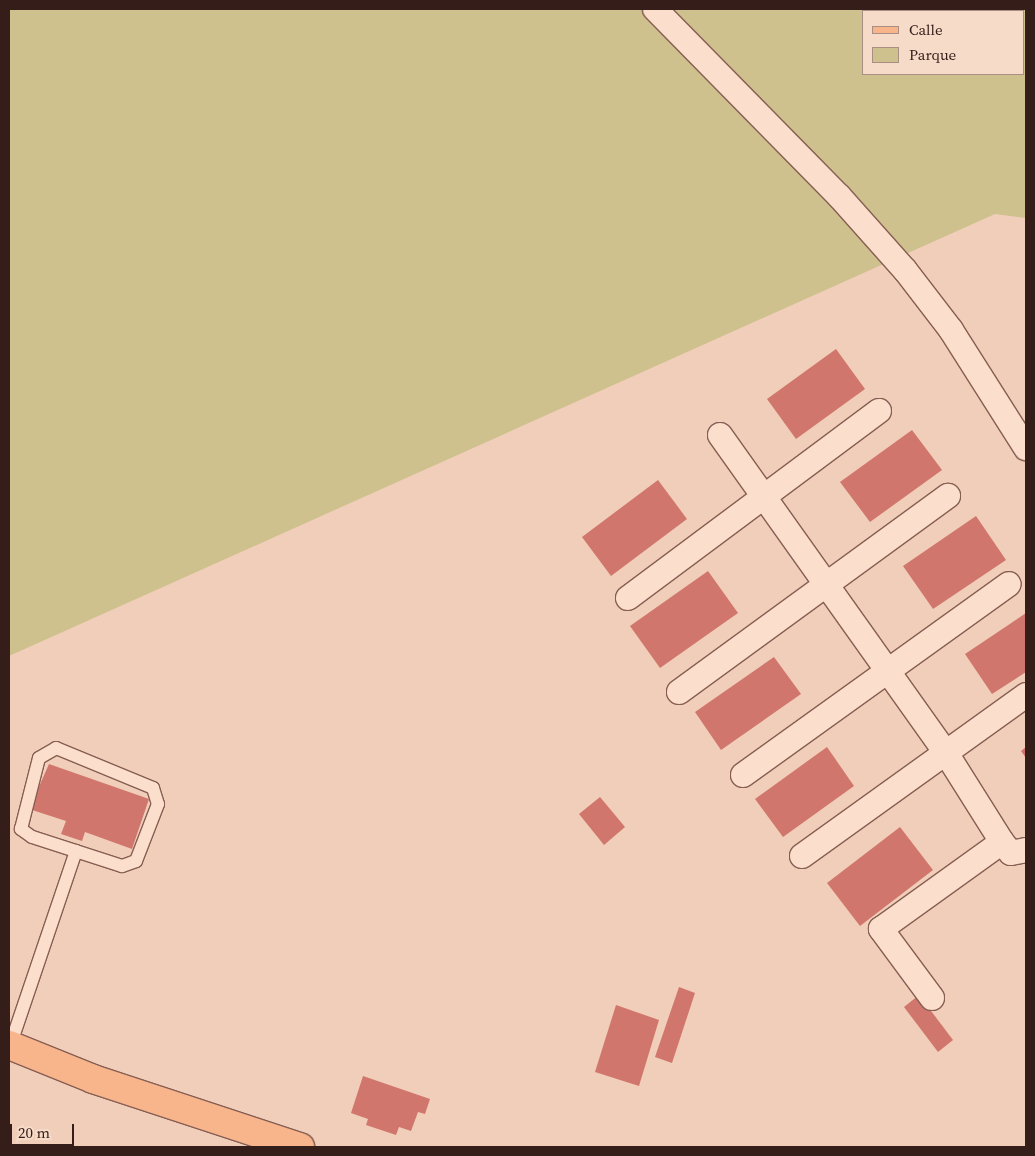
<!DOCTYPE html>
<style>
body{margin:0}
#map{position:relative;width:1035px;height:1156px;overflow:hidden;background:#f0ceb9;font-family:"Source Serif 4",serif}
div>[style]{position:absolute}
.green>*{inset:0;background:#cec18d}
.building>*{inset:0;background:#d1766c}
.roads{filter:drop-shadow(1px 0 #875e53) drop-shadow(-1px 0 #875e53) drop-shadow(0 1px #875e53) drop-shadow(0 -1px #875e53)}
.service>*{height:12px;margin:-6px;padding:0 6px;transform-origin:6px;border-radius:6px;background:#fbdecc}
.minor>*{height:24px;margin:-12px;padding:0 12px;transform-origin:12px;border-radius:12px;background:#fbdecc}
.primary>*{height:28px;margin:-14px;padding:0 14px;transform-origin:14px;border-radius:14px;background:#f8b58c}
span{translate:-50% -50%;white-space:nowrap;text-align:center;line-height:1.15;-webkit-text-stroke:5px #f7dbc9;paint-order:stroke}
.frame{position:absolute;inset:0;border:10px solid #351e19;pointer-events:none}
.legend{position:absolute;left:862px;top:10px;width:162px;height:65px;box-sizing:border-box;background:#f7dbc9;border:1px solid #a98f83;margin:0;padding:6px 9px;list-style:none;font-size:15px;color:#351e19}
.legend li{display:flex;align-items:center;gap:10px;height:25px}
.legend b{width:25px;border:1px solid #a98f83}
.scale{position:absolute;left:10px;top:1124px;width:64px;height:22px;box-sizing:border-box;border:2px solid #351e19;border-top:0;padding-left:6px;font-size:15px;line-height:18px;white-space:nowrap;color:#351e19;-webkit-text-stroke:4px #f7dbc9;paint-order:stroke}
</style>
<div id="map">
<div class="green">
<div style="clip-path:polygon(evenodd,9px 9px,1026px 9px,1026px 218px,995px 214px,9px 656px,9px 9px,864px 11px,1024px 11px,1024px 74px,864px 74px,864px 11px)"></div>
</div>
<div class="building">
<div style="clip-path:polygon(836px 349px,865px 389px,796px 439px,767px 399px)"></div>
<div style="clip-path:polygon(912px 430px,942px 470px,870px 522px,840px 482px)"></div>
<div style="clip-path:polygon(658px 480px,687px 519px,611px 576px,582px 537px)"></div>
<div style="clip-path:polygon(976px 516px,1006px 560px,933px 609px,903px 566px)"></div>
<div style="clip-path:polygon(708px 571px,738px 613px,660px 668px,630px 626px)"></div>
<div style="clip-path:polygon(1026px 613px,1026px 672px,992px 694px,965px 654px)"></div>
<div style="clip-path:polygon(774px 657px,801px 694px,721px 750px,695px 712px)"></div>
<div style="clip-path:polygon(827px 747px,854px 786px,783px 837px,755px 799px)"></div>
<div style="clip-path:polygon(1026px 747px,1026px 758px,1021px 751px)"></div>
<div style="clip-path:polygon(49px 764px,149px 799px,132px 849px,85px 832px,82px 841px,61px 834px,66px 821px,29px 809px)"></div>
<div style="clip-path:polygon(600px 797px,625px 827px,604px 845px,579px 814px)"></div>
<div style="clip-path:polygon(900px 827px,933px 870px,860px 926px,827px 883px)"></div>
<div style="clip-path:polygon(679px 987px,695px 993px,672px 1063px,655px 1057px)"></div>
<div style="clip-path:polygon(919px 995px,953px 1040px,938px 1052px,904px 1007px)"></div>
<div style="clip-path:polygon(616px 1005px,659px 1020px,639px 1086px,595px 1072px)"></div>
<div style="clip-path:polygon(363px 1076px,430px 1099px,425px 1114px,418px 1112px,411px 1131px,399px 1127px,396px 1135px,366px 1125px,368px 1119px,351px 1113px)"></div>
</div>
<div class="roads">
<div class="service">
<div style="left:56px;top:748px;width:105px;rotate:22.4deg"></div>
<div style="left:153px;top:788px;width:17px;rotate:73deg"></div>
<div style="left:158px;top:804px;width:61px;rotate:111.1deg"></div>
<div style="left:136px;top:861px;width:15px;rotate:160deg"></div>
<div style="left:122px;top:866px;width:95px;rotate:-162.1deg"></div>
<div style="left:32px;top:837px;width:14px;rotate:-144deg"></div>
<div style="left:21px;top:829px;width:73px;rotate:-75.8deg"></div>
<div style="left:39px;top:758px;width:20px;rotate:-30deg"></div>
<div style="left:10px;top:1046px;width:206px;rotate:-71.3deg"></div>
</div>
<div class="minor">
<div style="left:655px;top:9px;width:262px;rotate:45.5deg"></div>
<div style="left:839px;top:196px;width:99px;rotate:48.3deg"></div>
<div style="left:905px;top:270px;width:76px;rotate:52.5deg"></div>
<div style="left:951px;top:330px;width:140px;rotate:57.6deg"></div>
<div style="left:720px;top:435px;width:390px;rotate:54.6deg"></div>
<div style="left:946px;top:753px;width:105px;rotate:57.8deg"></div>
<div style="left:1002px;top:842px;width:14px;rotate:51deg"></div>
<div style="left:1011px;top:853px;width:15px;rotate:-11deg"></div>
<div style="left:628px;top:598px;width:313px;rotate:-36.7deg"></div>
<div style="left:679px;top:692px;width:333px;rotate:-36.1deg"></div>
<div style="left:743px;top:775px;width:327px;rotate:-35.7deg"></div>
<div style="left:802px;top:856px;width:276px;rotate:-35.7deg"></div>
<div style="left:932px;top:998px;width:86px;rotate:-126.5deg"></div>
<div style="left:881px;top:929px;width:149px;rotate:-35.7deg"></div>
</div>
<div class="primary">
<div style="left:9px;top:1045px;width:91px;rotate:22deg"></div>
<div style="left:93px;top:1079px;width:218px;rotate:18.2deg"></div>
</div>
</div>
<div class="frame"></div>
<ul class="legend">
<li><b style="height:6px;background:#f8b58c"></b>Calle</li>
<li><b style="height:14px;background:#cec18d"></b>Parque</li>
</ul>
<div class="scale">20 m</div>
</div>
